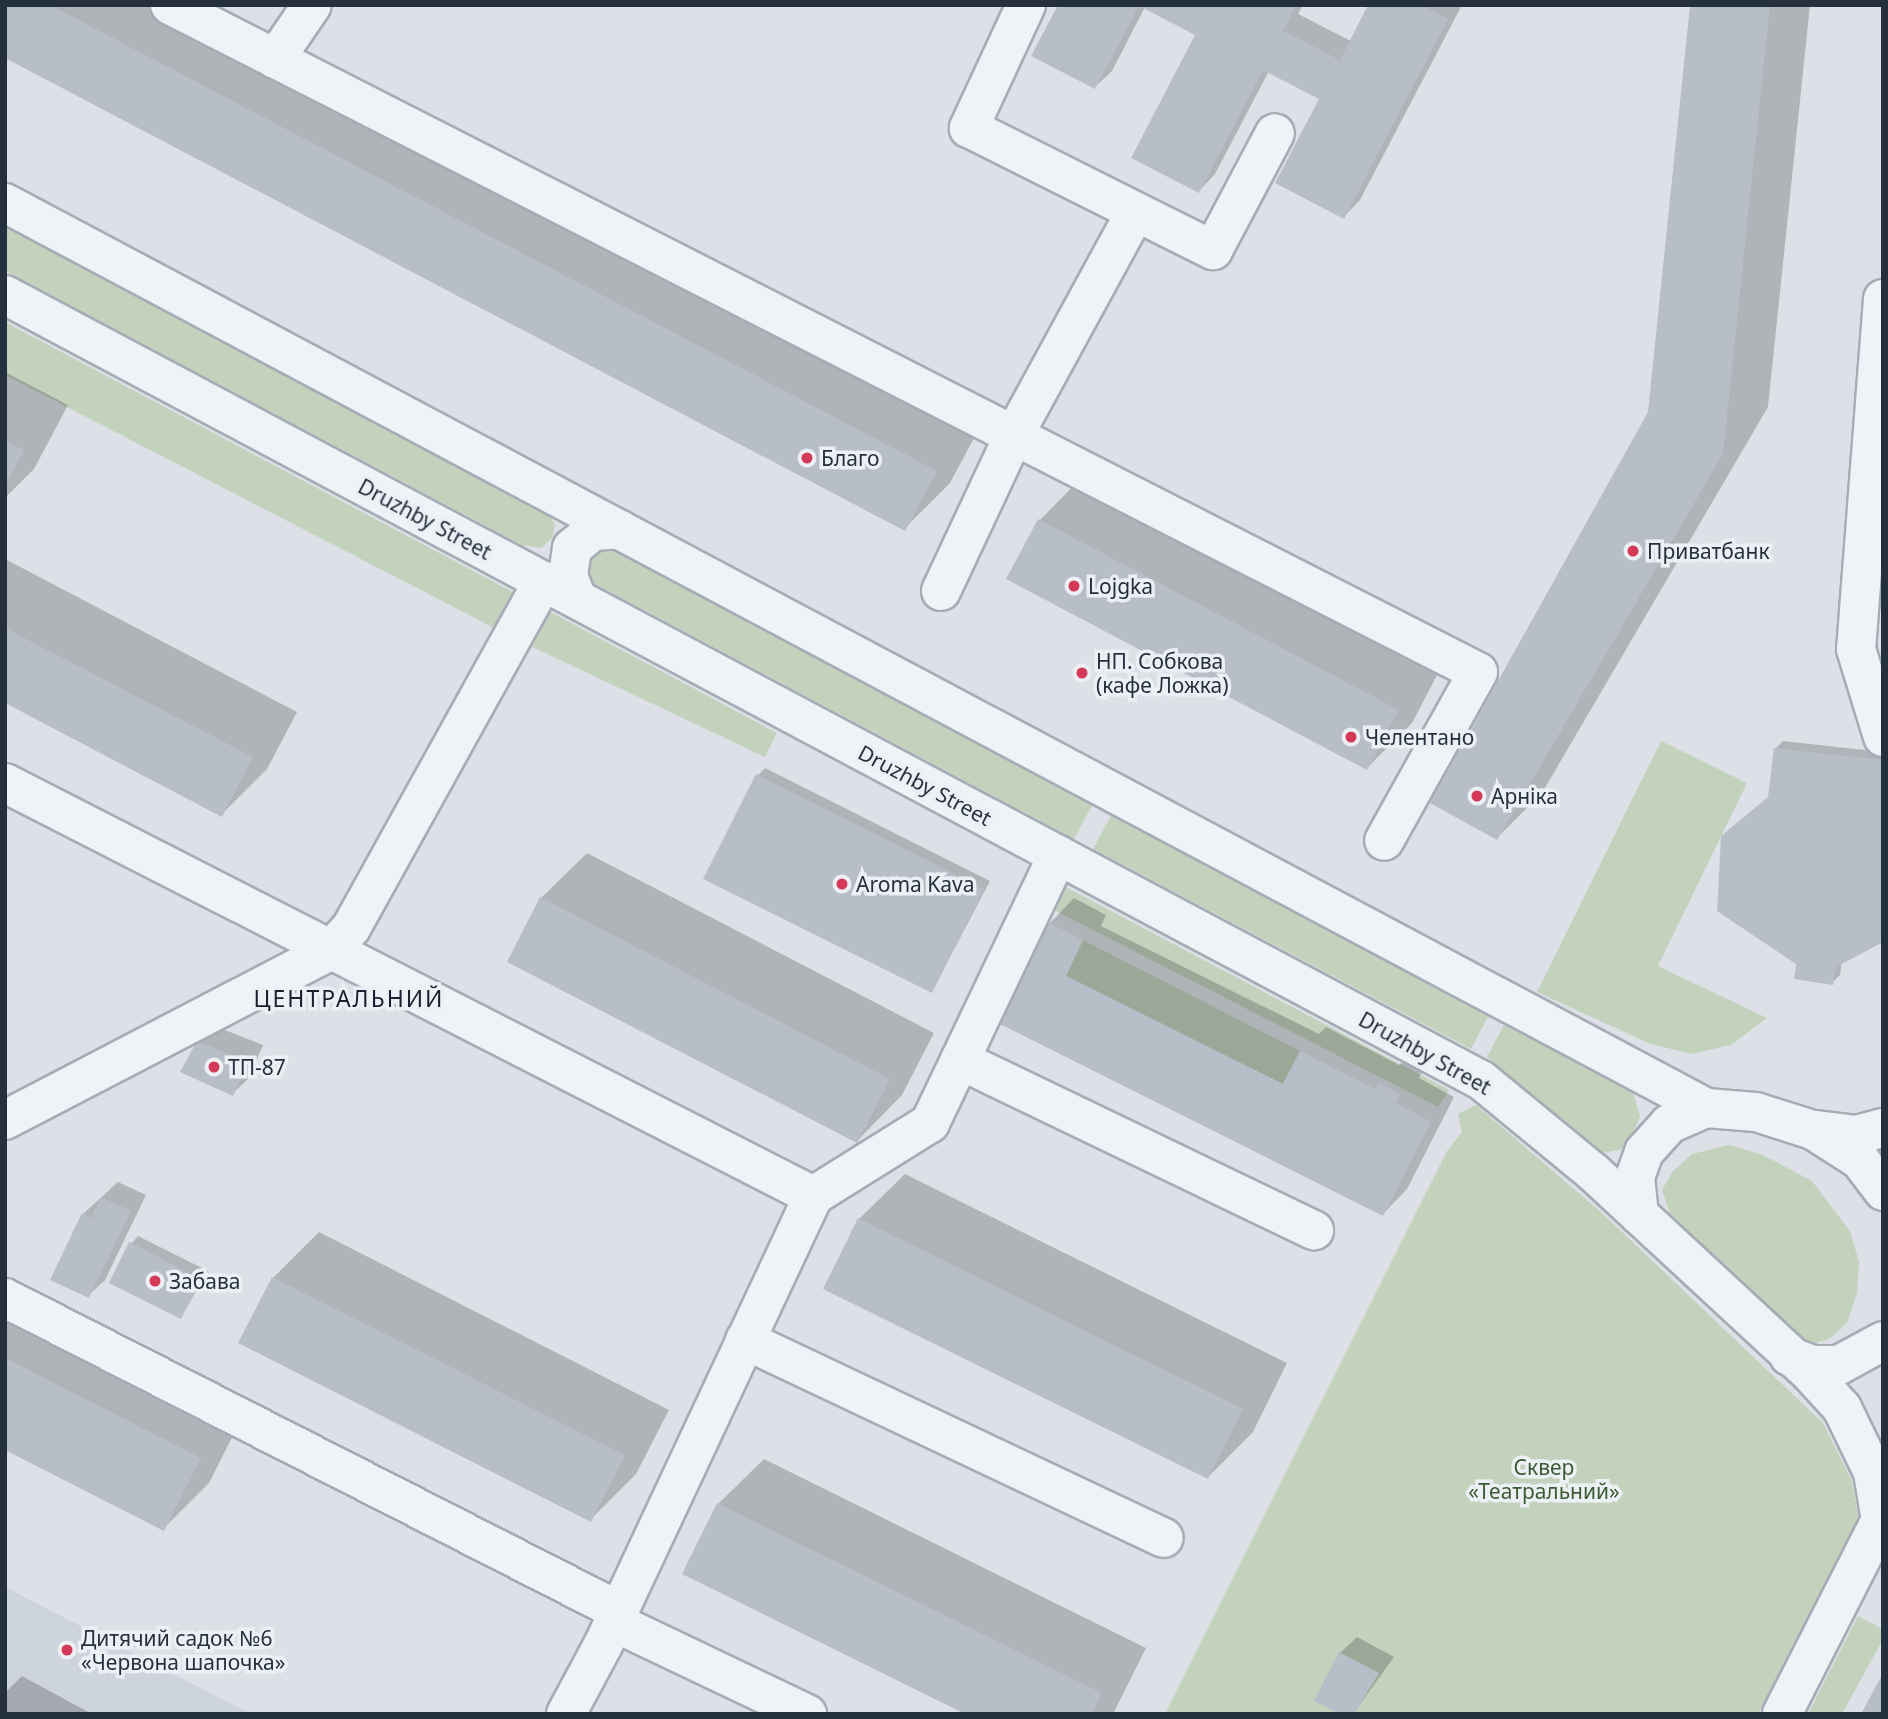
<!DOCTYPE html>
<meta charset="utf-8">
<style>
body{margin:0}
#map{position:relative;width:1888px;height:1719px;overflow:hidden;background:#dde1e7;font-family:"Noto Sans",sans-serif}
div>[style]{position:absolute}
.built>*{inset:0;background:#ced4dd}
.green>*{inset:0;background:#c3d2bd}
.shadow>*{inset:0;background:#0003}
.building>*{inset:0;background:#b7bec7}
.roads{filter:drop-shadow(2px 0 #a6acb5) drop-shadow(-2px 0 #a6acb5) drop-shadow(0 2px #a6acb5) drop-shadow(0 -2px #a6acb5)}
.minor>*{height:38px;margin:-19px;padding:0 19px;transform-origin:19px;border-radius:19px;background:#eff2f6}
.dots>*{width:19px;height:19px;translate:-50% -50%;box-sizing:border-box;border:4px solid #ecf0f5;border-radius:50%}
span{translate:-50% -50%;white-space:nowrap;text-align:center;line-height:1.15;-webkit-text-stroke:7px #ecf0f5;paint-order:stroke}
.poi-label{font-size:21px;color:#25303f}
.left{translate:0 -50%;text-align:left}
.street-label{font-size:21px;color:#25303f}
.park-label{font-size:21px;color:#3b5b32}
.neighbourhood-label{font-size:23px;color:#18212f;letter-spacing:2px}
.frame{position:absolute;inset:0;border:7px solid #25303f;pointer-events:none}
</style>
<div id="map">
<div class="built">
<div style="clip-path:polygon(5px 1587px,251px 1714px,5px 1714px)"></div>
</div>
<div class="green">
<div style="clip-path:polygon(5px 224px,549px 513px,555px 525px,552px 538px,541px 548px,522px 545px,5px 271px)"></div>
<div style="clip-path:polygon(5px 322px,522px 597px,502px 632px,5px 375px)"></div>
<div style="clip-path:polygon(610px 545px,1094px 802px,1074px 839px,582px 577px,578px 560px)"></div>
<div style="clip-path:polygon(541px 607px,777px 733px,765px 757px,522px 642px)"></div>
<div style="clip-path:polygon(1661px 741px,1747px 783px,1658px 966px,1767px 1018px,1731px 1045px,1691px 1054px,1648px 1043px,1537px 992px)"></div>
<div style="clip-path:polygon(1113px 812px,1490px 1013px,1471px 1049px,1093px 849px)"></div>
<div style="clip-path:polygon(1064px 886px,1449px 1090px,1438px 1107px,1054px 910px)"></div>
<div style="clip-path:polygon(1083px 940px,1300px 1051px,1283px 1084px,1066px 976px)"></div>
<div style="clip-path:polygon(1506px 1021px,1633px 1092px,1640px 1117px,1630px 1141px,1620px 1150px,1594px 1154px,1487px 1057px)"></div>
<div style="clip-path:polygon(1476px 1105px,1602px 1213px,1823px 1423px,1852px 1481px,1859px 1519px,1832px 1574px,1758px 1714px,1165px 1714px,1447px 1151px,1462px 1132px,1458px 1114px)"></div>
<div style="clip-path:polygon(1729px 1145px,1763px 1155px,1812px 1181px,1850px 1231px,1859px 1262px,1857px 1293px,1847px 1323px,1829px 1339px,1815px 1343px,1799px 1339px,1672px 1220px,1662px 1190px,1673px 1171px,1692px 1154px)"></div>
<div style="clip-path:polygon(1858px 1616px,1883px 1629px,1883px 1639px,1842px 1714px,1808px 1714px)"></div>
</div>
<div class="shadow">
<div style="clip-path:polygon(5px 5px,181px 5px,981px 425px,950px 483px,905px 528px)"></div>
<div style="clip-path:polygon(1060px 5px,1303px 5px,1298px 14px,1351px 41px,1370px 5px,1462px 5px,1360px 200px,1344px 217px,1321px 98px,1269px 71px,1215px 174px,1199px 191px,1198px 34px,1145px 7px,1112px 71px,1095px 87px)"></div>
<div style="clip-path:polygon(1691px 5px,1810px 5px,1768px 407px,1542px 793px,1497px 838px,1650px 413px)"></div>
<div style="clip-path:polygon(5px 372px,68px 405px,34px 469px,5px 498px)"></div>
<div style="clip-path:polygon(1085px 474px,1443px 664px,1412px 723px,1367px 768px,1008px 578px,1040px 520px)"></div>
<div style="clip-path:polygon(5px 559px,297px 712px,267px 769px,222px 814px,5px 701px)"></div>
<div style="clip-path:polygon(1783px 741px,1883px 752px,1883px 940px,1842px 961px,1840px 975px,1832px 983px,1798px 963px,1770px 796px,1775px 749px)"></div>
<div style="clip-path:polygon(765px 768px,990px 881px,932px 991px,758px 775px)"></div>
<div style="clip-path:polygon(587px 853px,934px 1033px,902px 1095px,857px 1141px,541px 898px)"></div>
<div style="clip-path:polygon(1074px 898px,1106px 915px,1101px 926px,1319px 1034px,1326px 1027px,1399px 1065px,1405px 1060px,1423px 1069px,1419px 1078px,1454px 1097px,1407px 1189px,1383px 1214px,1002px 1023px,1050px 923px)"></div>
<div style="clip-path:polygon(215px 1026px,263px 1045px,249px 1078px,232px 1094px,198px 1042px)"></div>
<div style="clip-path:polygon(905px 1174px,1287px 1363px,1253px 1432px,1208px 1477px,859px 1219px)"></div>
<div style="clip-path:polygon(118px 1182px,146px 1195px,105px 1280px,88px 1296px,83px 1214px)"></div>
<div style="clip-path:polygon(319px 1232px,669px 1410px,636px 1474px,590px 1520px,273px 1278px)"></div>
<div style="clip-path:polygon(138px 1236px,208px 1271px,181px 1317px,131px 1244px)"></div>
<div style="clip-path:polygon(5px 1290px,245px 1412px,209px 1483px,163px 1529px,5px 1448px)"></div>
<div style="clip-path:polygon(764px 1459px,1146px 1648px,1113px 1714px,969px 1714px,718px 1504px)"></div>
<div style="clip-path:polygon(1357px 1637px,1394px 1657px,1353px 1714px,1340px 1653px)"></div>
<div style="clip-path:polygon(22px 1676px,92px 1714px,5px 1714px,5px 1693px)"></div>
</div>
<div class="building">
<div style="clip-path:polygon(5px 5px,50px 5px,937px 471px,905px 531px,5px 58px)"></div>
<div style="clip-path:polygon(1058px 5px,1296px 5px,1283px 31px,1340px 60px,1368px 5px,1421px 5px,1448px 19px,1344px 219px,1275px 183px,1319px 99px,1263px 70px,1199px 193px,1131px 158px,1195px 35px,1139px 6px,1095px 89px,1031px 56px)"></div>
<div style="clip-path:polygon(1690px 5px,1770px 5px,1723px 454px,1497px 840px,1430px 803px,1648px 412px)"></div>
<div style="clip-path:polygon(5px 441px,24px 450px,5px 486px)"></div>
<div style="clip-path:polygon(1038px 519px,1399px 710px,1367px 770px,1006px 579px)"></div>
<div style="clip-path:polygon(5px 628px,253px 757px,222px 817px,5px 703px)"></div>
<div style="clip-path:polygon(1774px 748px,1883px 760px,1883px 942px,1836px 967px,1833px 985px,1794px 979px,1796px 964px,1717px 911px,1721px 836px,1768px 797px)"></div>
<div style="clip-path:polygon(756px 774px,984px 889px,932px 993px,703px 879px)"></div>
<div style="clip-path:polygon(540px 897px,890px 1079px,857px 1143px,507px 962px)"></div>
<div style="clip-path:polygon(1048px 922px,1083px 940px,1066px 976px,1283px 1084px,1300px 1051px,1375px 1089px,1379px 1083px,1400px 1094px,1396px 1103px,1431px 1122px,1383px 1216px,1000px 1024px)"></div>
<div style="clip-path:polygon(197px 1041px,248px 1062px,233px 1096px,180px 1072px)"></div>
<div style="clip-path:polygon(101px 1197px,131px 1211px,89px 1298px,50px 1280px,82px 1213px,91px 1218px)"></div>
<div style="clip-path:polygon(858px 1218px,1243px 1409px,1208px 1479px,823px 1289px)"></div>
<div style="clip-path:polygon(129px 1242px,201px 1279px,181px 1319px,109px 1283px)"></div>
<div style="clip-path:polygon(272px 1277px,625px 1455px,591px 1522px,238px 1343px)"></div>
<div style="clip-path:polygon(5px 1358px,201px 1458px,164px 1531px,5px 1450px)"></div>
<div style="clip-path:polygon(717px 1503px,1102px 1693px,1092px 1714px,965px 1714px,682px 1574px)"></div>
<div style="clip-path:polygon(1339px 1652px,1379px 1673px,1354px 1714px,1340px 1714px,1314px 1701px)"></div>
<div style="clip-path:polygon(1883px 1673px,1883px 1714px,1861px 1714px)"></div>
</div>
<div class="roads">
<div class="minor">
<div style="left:170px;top:5px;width:1468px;rotate:27.02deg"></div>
<div style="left:1478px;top:672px;width:193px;rotate:119.1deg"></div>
<div style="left:1026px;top:5px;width:136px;rotate:114.9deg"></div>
<div style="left:969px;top:128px;width:273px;rotate:26.6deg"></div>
<div style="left:1213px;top:250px;width:132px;rotate:-62.1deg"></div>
<div style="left:275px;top:59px;width:65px;rotate:-55.6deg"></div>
<div style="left:5px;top:203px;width:1927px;rotate:28.01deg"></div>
<div style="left:5px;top:295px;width:1672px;rotate:28.01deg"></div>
<div style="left:1481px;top:1080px;width:145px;rotate:39.4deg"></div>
<div style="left:1593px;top:1172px;width:296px;rotate:42.8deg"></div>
<div style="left:1810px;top:1373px;width:47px;rotate:47.6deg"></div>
<div style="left:1842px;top:1408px;width:71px;rotate:64.2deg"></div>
<div style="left:1873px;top:1472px;width:50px;rotate:80.7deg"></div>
<div style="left:1883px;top:299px;width:351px;rotate:94.4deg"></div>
<div style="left:1856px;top:649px;width:92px;rotate:72.9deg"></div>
<div style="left:941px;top:591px;width:172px;rotate:-64.9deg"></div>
<div style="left:1014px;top:435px;width:253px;rotate:-61.4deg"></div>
<div style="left:577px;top:599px;width:25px;rotate:-111deg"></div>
<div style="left:568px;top:576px;width:28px;rotate:-82deg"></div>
<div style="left:572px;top:548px;width:27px;rotate:-39deg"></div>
<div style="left:593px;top:531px;width:26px;rotate:-4deg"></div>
<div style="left:5px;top:783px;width:907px;rotate:27.07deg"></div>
<div style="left:960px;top:1060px;width:393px;rotate:25.7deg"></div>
<div style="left:5px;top:1120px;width:368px;rotate:-27.5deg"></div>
<div style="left:331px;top:950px;width:30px;rotate:-48deg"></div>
<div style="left:351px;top:928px;width:397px;rotate:-61deg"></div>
<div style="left:1816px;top:1130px;width:40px;rotate:7.1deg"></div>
<div style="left:1856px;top:1135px;width:28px;rotate:-15deg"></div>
<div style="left:1639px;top:1215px;width:38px;rotate:-96deg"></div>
<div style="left:1635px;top:1177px;width:27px;rotate:-70deg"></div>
<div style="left:1644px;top:1152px;width:38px;rotate:-48deg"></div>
<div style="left:1669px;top:1124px;width:40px;rotate:-23.4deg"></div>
<div style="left:1706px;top:1108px;width:50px;rotate:4.6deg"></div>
<div style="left:1756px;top:1112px;width:60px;rotate:17.5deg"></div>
<div style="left:1813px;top:1130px;width:56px;rotate:32.6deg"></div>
<div style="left:1860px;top:1160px;width:39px;rotate:53deg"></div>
<div style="left:5px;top:1298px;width:689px;rotate:27.01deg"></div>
<div style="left:745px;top:1340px;width:463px;rotate:25.3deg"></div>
<div style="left:1789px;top:1356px;width:26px;rotate:21deg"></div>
<div style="left:1813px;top:1365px;width:26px"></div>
<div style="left:1839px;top:1365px;width:50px;rotate:-28.6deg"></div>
<div style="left:614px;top:1622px;width:214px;rotate:25.5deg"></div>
<div style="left:566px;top:1714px;width:78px;rotate:-61.8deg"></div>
<div style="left:603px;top:1645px;width:496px;rotate:-64.9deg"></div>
<div style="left:813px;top:1196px;width:138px;rotate:-32deg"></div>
<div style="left:930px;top:1123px;width:297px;rotate:-64.5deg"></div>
<div style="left:1782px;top:1714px;width:222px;rotate:-63deg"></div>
</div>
</div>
<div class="dots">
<div style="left:807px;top:458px;background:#d43a57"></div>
<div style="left:1633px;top:551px;background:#d43a57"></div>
<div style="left:1074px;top:586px;background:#d43a57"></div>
<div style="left:1082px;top:673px;background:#d43a57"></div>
<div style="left:1351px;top:737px;background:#d43a57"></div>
<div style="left:1477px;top:796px;background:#d43a57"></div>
<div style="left:842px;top:884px;background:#d43a57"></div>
<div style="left:214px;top:1067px;background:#d43a57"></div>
<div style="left:155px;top:1281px;background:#d43a57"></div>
<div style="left:67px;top:1650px;background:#d43a57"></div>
</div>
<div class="poi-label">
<span class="left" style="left:821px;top:458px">Благо</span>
<span class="left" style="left:1647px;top:551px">Приватбанк</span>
<span class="left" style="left:1088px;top:586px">Lojgka</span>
<span class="left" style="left:1096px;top:673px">НП. Собкова<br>(кафе Ложка)</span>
<span class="left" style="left:1365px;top:737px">Челентано</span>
<span class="left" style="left:1491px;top:796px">Арніка</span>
<span class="left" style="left:856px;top:884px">Aroma Kava</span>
<span class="left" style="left:228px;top:1067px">ТП-87</span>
<span class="left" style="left:169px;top:1281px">Забава</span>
<span class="left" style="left:81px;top:1650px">Дитячий садок №6<br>«Червона шапочка»</span>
</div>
<div class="street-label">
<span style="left:425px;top:519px;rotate:28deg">Druzhby Street</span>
<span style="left:925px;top:785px;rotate:28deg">Druzhby Street</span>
<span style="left:1425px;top:1053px;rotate:29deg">Druzhby Street</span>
</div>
<div class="park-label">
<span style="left:1544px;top:1479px">Сквер<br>«Театральний»</span>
</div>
<div class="neighbourhood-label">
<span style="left:349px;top:998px">ЦЕНТРАЛЬНИЙ</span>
</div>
<div class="frame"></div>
</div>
